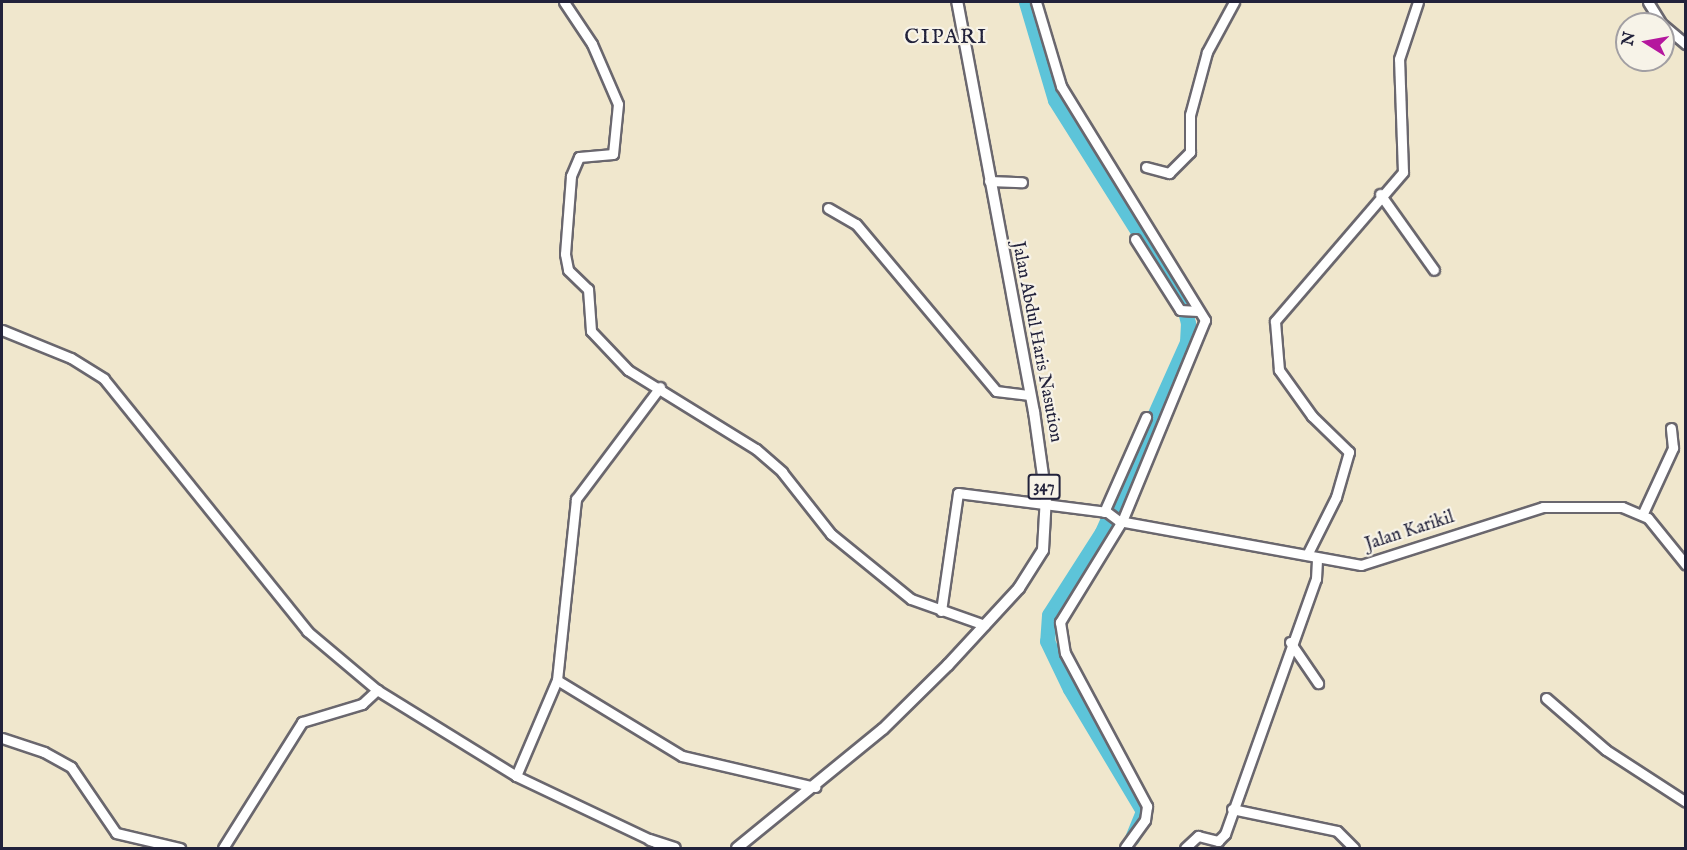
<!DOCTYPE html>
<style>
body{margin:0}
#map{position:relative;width:1687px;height:850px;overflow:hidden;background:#f0e7cd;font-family:"IM FELL English",serif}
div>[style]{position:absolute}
.river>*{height:15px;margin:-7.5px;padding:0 7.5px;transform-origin:7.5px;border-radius:7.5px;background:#5dc4d9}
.roads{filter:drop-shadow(2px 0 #6a676e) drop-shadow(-2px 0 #6a676e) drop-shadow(0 2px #6a676e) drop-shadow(0 -2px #6a676e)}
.minor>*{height:9px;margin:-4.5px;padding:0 4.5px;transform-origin:4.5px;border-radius:4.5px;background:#fff}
.major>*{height:10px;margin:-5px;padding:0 5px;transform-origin:5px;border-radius:5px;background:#fff}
span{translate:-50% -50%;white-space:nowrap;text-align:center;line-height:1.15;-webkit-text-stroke:4.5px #f7f3e8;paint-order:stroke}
.shield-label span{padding:2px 4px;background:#f7f3e8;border:2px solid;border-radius:4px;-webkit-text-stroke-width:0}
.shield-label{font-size:16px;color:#22223b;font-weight:700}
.street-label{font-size:18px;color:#22223b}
.quarter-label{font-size:21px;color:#22223b;letter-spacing:1.5px}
.frame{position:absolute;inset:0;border:3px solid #22223b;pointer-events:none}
.north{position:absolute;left:1615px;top:12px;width:60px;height:60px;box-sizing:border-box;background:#f7f3e8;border:2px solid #a29fa3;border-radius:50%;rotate:281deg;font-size:16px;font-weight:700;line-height:24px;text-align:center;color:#22223b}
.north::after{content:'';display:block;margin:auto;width:21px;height:27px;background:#b5179e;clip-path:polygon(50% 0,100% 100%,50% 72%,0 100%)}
</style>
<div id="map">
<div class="river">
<div style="left:1026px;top:2px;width:102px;rotate:73.5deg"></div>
<div style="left:1055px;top:100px;width:240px;rotate:57.8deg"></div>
<div style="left:1183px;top:303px;width:21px;rotate:76deg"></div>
<div style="left:1188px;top:323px;width:19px;rotate:93deg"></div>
<div style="left:1187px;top:342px;width:208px;rotate:114.1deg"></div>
<div style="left:1102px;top:532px;width:98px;rotate:122.6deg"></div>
<div style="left:1049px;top:615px;width:26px;rotate:94deg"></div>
<div style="left:1047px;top:641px;width:53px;rotate:64.4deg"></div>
<div style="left:1070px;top:689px;width:142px;rotate:59.1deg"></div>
<div style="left:1143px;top:811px;width:29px;rotate:112deg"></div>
</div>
<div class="roads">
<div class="minor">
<div style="left:564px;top:2px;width:50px;rotate:56.3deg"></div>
<div style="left:592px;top:44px;width:65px;rotate:66.6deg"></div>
<div style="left:618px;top:104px;width:50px;rotate:95.7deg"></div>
<div style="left:613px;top:154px;width:34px;rotate:175deg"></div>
<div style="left:579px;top:157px;width:21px;rotate:113deg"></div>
<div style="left:571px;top:176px;width:78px;rotate:94.4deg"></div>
<div style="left:565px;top:254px;width:16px;rotate:79deg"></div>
<div style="left:568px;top:270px;width:28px;rotate:44deg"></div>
<div style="left:588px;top:289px;width:42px;rotate:85.9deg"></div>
<div style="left:591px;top:331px;width:54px;rotate:46.5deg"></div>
<div style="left:628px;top:370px;width:150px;rotate:31.7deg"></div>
<div style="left:756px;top:449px;width:35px;rotate:41deg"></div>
<div style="left:782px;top:472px;width:79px;rotate:51.7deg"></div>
<div style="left:831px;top:534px;width:103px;rotate:39.1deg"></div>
<div style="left:911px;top:599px;width:78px;rotate:19.4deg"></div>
<div style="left:1036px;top:2px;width:88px;rotate:73.4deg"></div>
<div style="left:1061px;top:86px;width:275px;rotate:58.4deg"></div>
<div style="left:1205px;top:320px;width:217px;rotate:112.4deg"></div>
<div style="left:1122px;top:521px;width:119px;rotate:121.5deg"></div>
<div style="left:1060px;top:622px;width:31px;rotate:81deg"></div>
<div style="left:1065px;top:653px;width:174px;rotate:61.8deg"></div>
<div style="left:1147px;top:806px;width:14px;rotate:98deg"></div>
<div style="left:1145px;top:820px;width:34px;rotate:126deg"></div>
<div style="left:1648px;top:2px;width:26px;rotate:58deg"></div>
<div style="left:1663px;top:25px;width:30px;rotate:40deg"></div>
<div style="left:1146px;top:167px;width:24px;rotate:15deg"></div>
<div style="left:1169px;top:173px;width:30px;rotate:-45deg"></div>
<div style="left:1190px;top:152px;width:37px;rotate:-90deg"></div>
<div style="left:1190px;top:115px;width:65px;rotate:-74.9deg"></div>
<div style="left:1207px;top:52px;width:57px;rotate:-61.6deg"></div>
<div style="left:989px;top:181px;width:33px;rotate:2deg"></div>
<div style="left:1380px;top:194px;width:93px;rotate:54.6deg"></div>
<div style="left:828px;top:208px;width:32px;rotate:30deg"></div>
<div style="left:856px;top:224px;width:218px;rotate:50deg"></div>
<div style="left:996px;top:391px;width:34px;rotate:7deg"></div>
<div style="left:1135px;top:239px;width:84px;rotate:57.6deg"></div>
<div style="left:1180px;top:310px;width:18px;rotate:3deg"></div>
<div style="left:2px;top:330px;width:74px;rotate:22.1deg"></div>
<div style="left:71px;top:358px;width:39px;rotate:32deg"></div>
<div style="left:104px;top:379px;width:324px;rotate:51.1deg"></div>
<div style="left:307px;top:631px;width:92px;rotate:40.1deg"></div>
<div style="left:377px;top:690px;width:163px;rotate:31.7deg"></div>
<div style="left:516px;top:776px;width:154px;rotate:25.4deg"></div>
<div style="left:1104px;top:512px;width:104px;rotate:-66.1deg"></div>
<div style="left:1643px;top:513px;width:72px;rotate:-65.2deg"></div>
<div style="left:1673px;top:448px;width:20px;rotate:-96deg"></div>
<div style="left:1307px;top:555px;width:65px;rotate:-63.4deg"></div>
<div style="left:1336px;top:497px;width:47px;rotate:-73.9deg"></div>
<div style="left:1349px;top:452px;width:52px;rotate:-135.8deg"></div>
<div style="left:1312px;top:416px;width:57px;rotate:-125.7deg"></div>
<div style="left:1279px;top:370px;width:49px;rotate:-94.7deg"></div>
<div style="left:1275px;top:321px;width:196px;rotate:-49.3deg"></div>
<div style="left:1403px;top:172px;width:113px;rotate:-92deg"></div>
<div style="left:1399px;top:59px;width:60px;rotate:-71.6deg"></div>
<div style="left:941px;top:611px;width:119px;rotate:-81.8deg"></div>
<div style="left:958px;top:493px;width:150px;rotate:7.3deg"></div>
<div style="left:1107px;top:512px;width:15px;rotate:37deg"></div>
<div style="left:1119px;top:521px;width:246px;rotate:10.3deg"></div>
<div style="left:1361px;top:565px;width:191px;rotate:-17.7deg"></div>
<div style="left:1543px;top:507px;width:79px"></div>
<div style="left:1622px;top:507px;width:28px;rotate:23deg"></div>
<div style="left:1648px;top:518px;width:60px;rotate:51deg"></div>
<div style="left:1290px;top:642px;width:50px;rotate:55.7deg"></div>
<div style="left:557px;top:680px;width:146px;rotate:31.3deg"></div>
<div style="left:682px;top:756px;width:137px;rotate:13.1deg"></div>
<div style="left:1546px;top:698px;width:79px;rotate:40.9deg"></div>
<div style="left:1606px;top:750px;width:95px;rotate:33deg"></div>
<div style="left:2px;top:738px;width:44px;rotate:18.4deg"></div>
<div style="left:44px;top:752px;width:31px;rotate:29deg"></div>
<div style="left:71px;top:767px;width:80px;rotate:55.7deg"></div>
<div style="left:116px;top:833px;width:66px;rotate:13.2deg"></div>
<div style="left:516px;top:776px;width:104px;rotate:-66.9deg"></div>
<div style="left:557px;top:680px;width:182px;rotate:-84deg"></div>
<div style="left:576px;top:499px;width:140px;rotate:-53.1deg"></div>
<div style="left:1232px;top:809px;width:107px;rotate:11.8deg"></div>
<div style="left:1337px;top:831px;width:24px;rotate:45deg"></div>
<div style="left:223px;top:848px;width:149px;rotate:-57.9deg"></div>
<div style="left:302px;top:722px;width:63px;rotate:-16.7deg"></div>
<div style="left:362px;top:704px;width:21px;rotate:-43deg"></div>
<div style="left:1185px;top:848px;width:18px;rotate:-43deg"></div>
<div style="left:1198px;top:836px;width:21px;rotate:14deg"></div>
<div style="left:1218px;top:841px;width:10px;rotate:-45deg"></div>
<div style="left:1225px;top:834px;width:271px;rotate:-70.4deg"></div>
<div style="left:1316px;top:579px;width:21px;rotate:-87deg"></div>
</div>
<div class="major">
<div style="left:650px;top:840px;width:26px;rotate:18deg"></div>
<div style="left:737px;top:848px;width:188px;rotate:-39.2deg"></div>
<div style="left:883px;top:729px;width:91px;rotate:-44.6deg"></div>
<div style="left:948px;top:665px;width:105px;rotate:-47.3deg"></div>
<div style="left:1019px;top:588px;width:45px;rotate:-57.7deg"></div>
<div style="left:1043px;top:550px;width:53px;rotate:-86.8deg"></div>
<div style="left:1046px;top:497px;width:86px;rotate:-98deg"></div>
<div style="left:1034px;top:412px;width:417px;rotate:-100.6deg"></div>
</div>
</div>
<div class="shield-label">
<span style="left:1044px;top:487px">347</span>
</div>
<div class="street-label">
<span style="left:1036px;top:342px;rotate:79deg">Jalan Abdul Haris Nasution</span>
<span style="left:1410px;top:532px;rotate:-18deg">Jalan Karikil</span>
</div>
<div class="quarter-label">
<span style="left:946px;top:38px">CIPARI</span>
</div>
<div class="frame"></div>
<div class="north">N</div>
</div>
